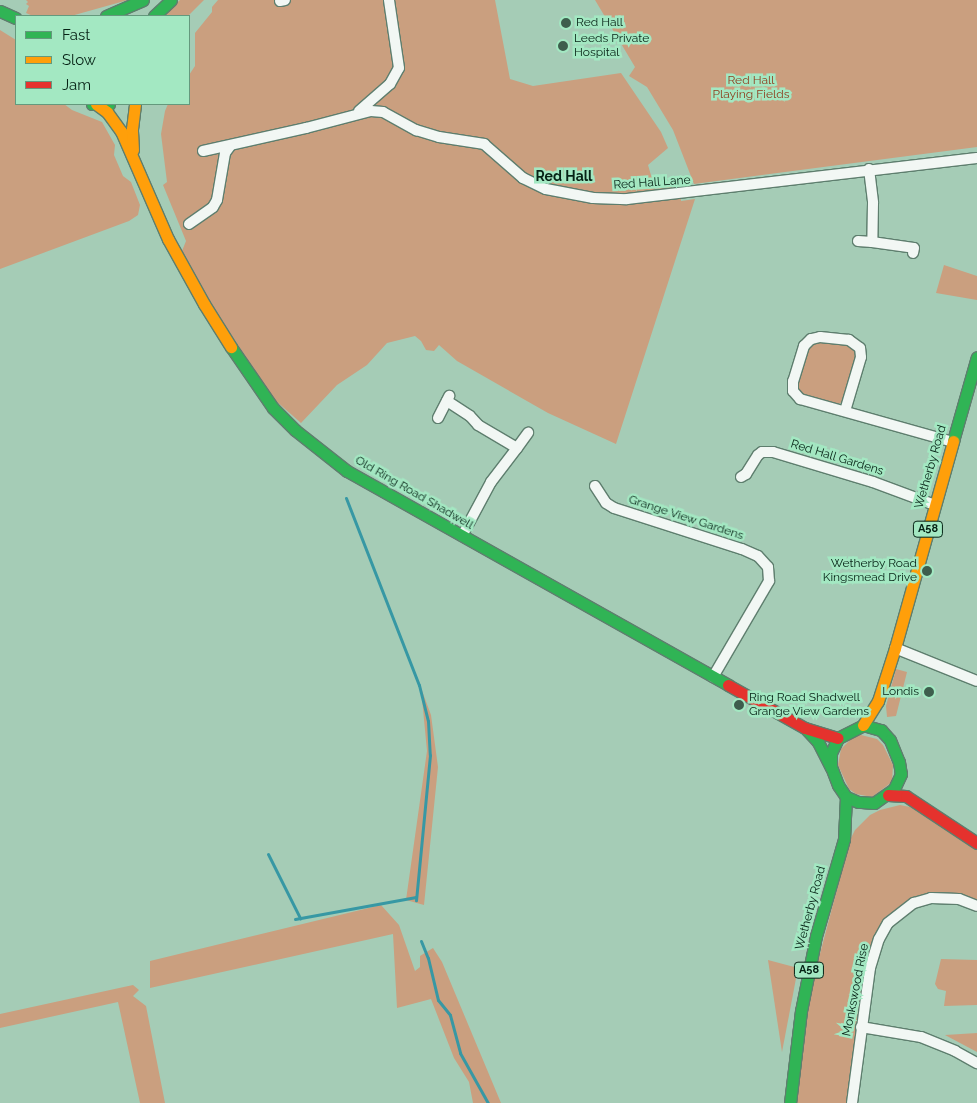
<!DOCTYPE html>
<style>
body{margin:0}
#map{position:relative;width:977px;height:1103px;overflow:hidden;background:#a5ccb6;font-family:Raleway,sans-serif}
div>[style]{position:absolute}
.green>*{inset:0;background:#ca9f7f}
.stream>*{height:3px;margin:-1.5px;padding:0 1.5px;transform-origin:1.5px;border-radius:1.5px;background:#3798a4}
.roads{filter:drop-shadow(1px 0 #5e7e6e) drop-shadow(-1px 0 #5e7e6e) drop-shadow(0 1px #5e7e6e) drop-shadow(0 -1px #5e7e6e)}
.street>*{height:10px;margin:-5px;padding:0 5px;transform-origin:5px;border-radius:5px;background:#f2f7f4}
.fast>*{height:11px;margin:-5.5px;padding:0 5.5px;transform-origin:5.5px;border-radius:5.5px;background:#30b455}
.slow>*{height:11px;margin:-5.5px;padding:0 5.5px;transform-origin:5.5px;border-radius:5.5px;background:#ff9f0a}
.jam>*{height:11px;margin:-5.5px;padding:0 5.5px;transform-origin:5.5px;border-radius:5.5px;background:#e5322d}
.dots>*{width:14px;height:14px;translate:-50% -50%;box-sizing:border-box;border:2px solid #a3e8c2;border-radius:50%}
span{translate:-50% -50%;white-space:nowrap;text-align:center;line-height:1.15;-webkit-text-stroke:5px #a3e8c2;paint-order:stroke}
.shield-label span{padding:1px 4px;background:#a3e8c2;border:1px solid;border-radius:4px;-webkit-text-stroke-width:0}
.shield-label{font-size:11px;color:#062215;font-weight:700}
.poi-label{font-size:12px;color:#062215}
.left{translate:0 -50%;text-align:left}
.right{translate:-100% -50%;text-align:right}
.park-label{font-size:12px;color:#8d3c1d}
.street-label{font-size:12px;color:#062215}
.neighbourhood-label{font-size:14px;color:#062215;font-weight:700}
.legend{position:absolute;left:15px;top:15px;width:175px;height:90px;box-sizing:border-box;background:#a3e8c2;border:1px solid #64997d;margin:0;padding:6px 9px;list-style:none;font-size:15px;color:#062215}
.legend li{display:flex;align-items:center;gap:10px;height:25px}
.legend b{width:25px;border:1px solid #64997d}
</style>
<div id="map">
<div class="green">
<div style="clip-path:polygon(26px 0,128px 0,71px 16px,33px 16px,26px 13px,29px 6px,26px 4px,28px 2px)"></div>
<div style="clip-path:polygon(180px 0,204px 0,188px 16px,162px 16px)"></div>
<div style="clip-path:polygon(218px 0,495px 0,510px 79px,533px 86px,621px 73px,661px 132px,668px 148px,648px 165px,655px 189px,680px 186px,681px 201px,695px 199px,616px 444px,548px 413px,457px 361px,439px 345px,434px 351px,426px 350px,421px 341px,415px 336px,387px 343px,367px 365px,337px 385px,301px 423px,276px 401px,189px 273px,182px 251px,186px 241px,163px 185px,167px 182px,161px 134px,165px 111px,168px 104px,189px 104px,189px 75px,195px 66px,195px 33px,212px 12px,212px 7px)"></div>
<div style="clip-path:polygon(595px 0,977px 0,977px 147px,694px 184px,673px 130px,647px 87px,629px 76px,635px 67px)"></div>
<div style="clip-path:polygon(0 30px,16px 40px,16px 104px,64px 104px,72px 110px,102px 122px,115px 145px,114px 155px,123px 176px,131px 182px,140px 205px,138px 215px,129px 221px,0 269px)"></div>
<div style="clip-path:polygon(944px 265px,977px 276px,977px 300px,936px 293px)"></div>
<div style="clip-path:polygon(819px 341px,847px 344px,855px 351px,855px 359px,843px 401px,839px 404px,803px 395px,798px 390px,797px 380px,807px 347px)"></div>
<div style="clip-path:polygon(896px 669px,907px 672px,896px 716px,887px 717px,886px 706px)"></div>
<div style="clip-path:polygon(421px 688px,431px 715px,438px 767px,424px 905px,406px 900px,427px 751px)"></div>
<div style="clip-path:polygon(861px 735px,877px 739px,883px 745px,893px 765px,892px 782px,872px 797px,856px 794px,849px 789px,838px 765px,841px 749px,853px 737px)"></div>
<div style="clip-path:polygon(900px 805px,915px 808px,977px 850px,977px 906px,971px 903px,914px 903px,879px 939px,852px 1103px,796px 1103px,806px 1015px,816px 969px,850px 840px,855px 830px,870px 815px,880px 810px)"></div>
<div style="clip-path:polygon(381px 905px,399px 925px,415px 971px,420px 967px,420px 956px,433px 948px,442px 962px,501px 1103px,473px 1103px,469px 1082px,454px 1058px,431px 999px,397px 1008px,393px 934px,150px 988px,150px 961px)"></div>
<div style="clip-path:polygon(941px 959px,977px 960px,977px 1005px,944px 1006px,946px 991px,938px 989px,935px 984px)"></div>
<div style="clip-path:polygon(768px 960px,798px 968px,782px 1052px)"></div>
<div style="clip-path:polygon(133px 985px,139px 990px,133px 996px,146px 1006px,165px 1103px,140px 1103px,118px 1002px,0 1028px,0 1014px)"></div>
<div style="clip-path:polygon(977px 1033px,977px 1052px,945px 1035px)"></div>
</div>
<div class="stream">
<div style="left:346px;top:498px;width:201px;rotate:68.7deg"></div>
<div style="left:419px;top:685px;width:37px;rotate:76deg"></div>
<div style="left:428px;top:721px;width:34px;rotate:87deg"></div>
<div style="left:430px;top:755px;width:146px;rotate:95.5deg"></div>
<div style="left:268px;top:854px;width:72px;rotate:63.4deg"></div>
<div style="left:295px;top:919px;width:123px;rotate:-10.3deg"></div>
<div style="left:421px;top:941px;width:18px;rotate:68deg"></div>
<div style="left:428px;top:958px;width:43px;rotate:76.6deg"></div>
<div style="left:438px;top:1000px;width:19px;rotate:51deg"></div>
<div style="left:450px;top:1015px;width:39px;rotate:75deg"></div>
<div style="left:460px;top:1053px;width:57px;rotate:60.8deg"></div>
</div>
<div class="roads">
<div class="street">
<div style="left:280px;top:1px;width:5px;rotate:-11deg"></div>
<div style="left:359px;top:111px;width:41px;rotate:-41.1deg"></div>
<div style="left:390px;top:84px;width:18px;rotate:-61deg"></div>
<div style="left:399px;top:68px;width:69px;rotate:-98.4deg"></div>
<div style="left:203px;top:151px;width:106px;rotate:-12.6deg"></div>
<div style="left:306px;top:128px;width:67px;rotate:-14.7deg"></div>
<div style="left:371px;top:111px;width:12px;rotate:5deg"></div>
<div style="left:383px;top:112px;width:38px;rotate:29deg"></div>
<div style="left:416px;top:130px;width:24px;rotate:17deg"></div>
<div style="left:439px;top:137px;width:46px;rotate:8.8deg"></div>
<div style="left:484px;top:144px;width:52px;rotate:41.1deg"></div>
<div style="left:523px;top:178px;width:25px;rotate:26deg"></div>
<div style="left:546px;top:189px;width:48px;rotate:10.8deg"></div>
<div style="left:593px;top:198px;width:34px;rotate:2deg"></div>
<div style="left:627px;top:199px;width:352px;rotate:-6.7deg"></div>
<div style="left:869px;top:169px;width:34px;rotate:83deg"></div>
<div style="left:873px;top:203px;width:39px;rotate:91deg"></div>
<div style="left:872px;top:242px;width:42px;rotate:8.1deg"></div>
<div style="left:914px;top:248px;width:5px;rotate:101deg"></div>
<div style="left:189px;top:224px;width:29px;rotate:-35deg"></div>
<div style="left:213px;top:207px;width:8px;rotate:-60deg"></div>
<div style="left:217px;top:200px;width:48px;rotate:-80.3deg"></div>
<div style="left:225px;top:153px;width:9px;rotate:-54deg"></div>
<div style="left:858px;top:241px;width:14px;rotate:4deg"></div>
<div style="left:447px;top:401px;width:27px;rotate:33deg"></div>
<div style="left:470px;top:416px;width:12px;rotate:48deg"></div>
<div style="left:478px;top:425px;width:45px;rotate:30.5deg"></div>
<div style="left:517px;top:448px;width:43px;rotate:127.4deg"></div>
<div style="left:491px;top:482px;width:61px;rotate:118.2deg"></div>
<div style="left:845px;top:411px;width:56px;rotate:-73.5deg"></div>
<div style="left:861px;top:357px;width:9px;rotate:-96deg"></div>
<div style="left:860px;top:348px;width:14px;rotate:-144deg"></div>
<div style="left:849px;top:340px;width:29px;rotate:-174deg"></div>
<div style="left:820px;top:337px;width:9px;rotate:167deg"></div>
<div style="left:811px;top:339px;width:10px;rotate:135deg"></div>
<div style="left:804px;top:346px;width:37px;rotate:107deg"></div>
<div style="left:793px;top:381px;width:10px;rotate:90deg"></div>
<div style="left:793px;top:391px;width:11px;rotate:49deg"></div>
<div style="left:800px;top:399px;width:159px;rotate:15.7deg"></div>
<div style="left:438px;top:418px;width:25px;rotate:-63deg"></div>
<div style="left:517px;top:448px;width:19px;rotate:-54deg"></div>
<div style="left:741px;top:477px;width:6px;rotate:-31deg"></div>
<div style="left:746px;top:474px;width:22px;rotate:-58deg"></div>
<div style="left:758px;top:455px;width:5px;rotate:-37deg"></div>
<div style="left:762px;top:452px;width:11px"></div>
<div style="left:773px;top:452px;width:104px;rotate:16.7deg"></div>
<div style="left:873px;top:482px;width:66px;rotate:20.4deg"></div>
<div style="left:595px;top:486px;width:20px;rotate:57deg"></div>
<div style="left:606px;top:503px;width:9px;rotate:32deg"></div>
<div style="left:614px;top:508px;width:134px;rotate:17.8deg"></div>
<div style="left:742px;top:549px;width:17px;rotate:24deg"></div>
<div style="left:758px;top:556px;width:15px;rotate:48deg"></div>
<div style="left:768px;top:567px;width:14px;rotate:86deg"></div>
<div style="left:769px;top:581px;width:111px;rotate:120.3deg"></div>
<div style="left:895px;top:648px;width:88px;rotate:21.9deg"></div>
<div style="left:861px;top:1027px;width:61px;rotate:9.5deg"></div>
<div style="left:921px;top:1037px;width:37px;rotate:22deg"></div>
<div style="left:955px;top:1051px;width:25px;rotate:29deg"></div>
<div style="left:852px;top:1103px;width:136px;rotate:-82.4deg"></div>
<div style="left:870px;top:968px;width:30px;rotate:-73deg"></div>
<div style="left:879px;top:939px;width:18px;rotate:-61deg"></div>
<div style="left:888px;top:923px;width:33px;rotate:-38deg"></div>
<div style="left:914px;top:903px;width:18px;rotate:-16deg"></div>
<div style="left:931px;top:898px;width:28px;rotate:2deg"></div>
<div style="left:959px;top:899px;width:19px;rotate:21deg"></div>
</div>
<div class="fast">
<div style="left:0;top:11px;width:17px;rotate:24deg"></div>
<div style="left:106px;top:16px;width:40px;rotate:-23.4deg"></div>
<div style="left:154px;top:16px;width:23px;rotate:-43deg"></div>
<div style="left:92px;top:104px;width:17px"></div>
<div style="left:231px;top:347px;width:74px;rotate:55.5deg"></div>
<div style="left:273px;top:408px;width:31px;rotate:45deg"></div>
<div style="left:295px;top:430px;width:66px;rotate:38.3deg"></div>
<div style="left:347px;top:471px;width:437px;rotate:29.3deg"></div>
<div style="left:953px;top:441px;width:87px;rotate:-74.1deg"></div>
<div style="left:863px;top:725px;width:19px;rotate:16deg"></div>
<div style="left:881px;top:730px;width:13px;rotate:48deg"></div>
<div style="left:890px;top:740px;width:24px;rotate:68deg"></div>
<div style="left:899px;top:762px;width:12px;rotate:81deg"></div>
<div style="left:901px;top:774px;width:17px;rotate:115deg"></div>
<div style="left:894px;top:789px;width:24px;rotate:145deg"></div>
<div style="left:874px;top:803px;width:16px;rotate:-176deg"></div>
<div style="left:858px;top:802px;width:13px;rotate:-157deg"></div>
<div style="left:846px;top:797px;width:14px;rotate:-124deg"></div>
<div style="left:838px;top:785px;width:19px;rotate:-111deg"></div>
<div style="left:831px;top:767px;width:14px;rotate:-90deg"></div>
<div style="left:831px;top:753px;width:17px;rotate:-65deg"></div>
<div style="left:838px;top:738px;width:28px;rotate:-27deg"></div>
<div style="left:807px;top:730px;width:16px;rotate:47deg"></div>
<div style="left:818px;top:742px;width:28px;rotate:63deg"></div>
<div style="left:790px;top:1103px;width:93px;rotate:-83.2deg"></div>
<div style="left:801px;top:1011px;width:76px;rotate:-78.7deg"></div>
<div style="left:816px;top:936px;width:101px;rotate:-73.9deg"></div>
<div style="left:844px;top:839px;width:42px;rotate:-87.3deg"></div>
</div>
<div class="slow">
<div style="left:96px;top:104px;width:14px;rotate:36deg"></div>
<div style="left:107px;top:112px;width:24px;rotate:54deg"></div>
<div style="left:121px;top:131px;width:118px;rotate:66.5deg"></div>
<div style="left:168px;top:239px;width:74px;rotate:61deg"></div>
<div style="left:204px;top:304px;width:51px;rotate:57.9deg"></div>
<div style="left:133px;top:150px;width:21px;rotate:-93deg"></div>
<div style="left:132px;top:129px;width:25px;rotate:-83deg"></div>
<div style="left:863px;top:725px;width:28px;rotate:-58deg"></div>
<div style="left:878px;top:701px;width:56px;rotate:-72.2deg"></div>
<div style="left:895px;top:648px;width:215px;rotate:-74.3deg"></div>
</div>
<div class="jam">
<div style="left:728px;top:685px;width:88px;rotate:29.2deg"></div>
<div style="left:805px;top:728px;width:34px;rotate:17deg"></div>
<div style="left:888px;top:795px;width:18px;rotate:3deg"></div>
<div style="left:906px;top:796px;width:85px;rotate:33.5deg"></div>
</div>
</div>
<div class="dots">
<div style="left:566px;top:23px;background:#3e5e4d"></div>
<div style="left:563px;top:46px;background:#3e5e4d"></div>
<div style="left:927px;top:571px;background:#3e5e4d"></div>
<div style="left:929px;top:692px;background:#3e5e4d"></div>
<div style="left:739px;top:705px;background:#3e5e4d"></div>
</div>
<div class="shield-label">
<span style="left:928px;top:529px">A58</span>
<span style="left:809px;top:970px">A58</span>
</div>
<div class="poi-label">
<span class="left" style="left:576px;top:23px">Red Hall</span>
<span class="left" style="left:574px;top:46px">Leeds Private<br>Hospital</span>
<span class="right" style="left:917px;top:571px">Wetherby Road<br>Kingsmead Drive</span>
<span class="right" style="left:919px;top:692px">Londis</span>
<span class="left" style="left:749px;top:705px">Ring Road Shadwell<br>Grange View Gardens</span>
</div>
<div class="park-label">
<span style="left:751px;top:88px">Red Hall<br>Playing Fields</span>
</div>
<div class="street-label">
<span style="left:652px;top:183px;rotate:-4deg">Red Hall Lane</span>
<span style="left:837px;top:458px;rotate:17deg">Red Hall Gardens</span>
<span style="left:931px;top:467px;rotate:-74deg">Wetherby Road</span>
<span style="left:414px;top:493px;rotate:30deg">Old Ring Road Shadwell</span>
<span style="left:686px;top:518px;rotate:18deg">Grange View Gardens</span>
<span style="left:811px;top:908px;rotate:-75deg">Wetherby Road</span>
<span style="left:856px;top:990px;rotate:-79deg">Monkswood Rise</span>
</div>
<div class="neighbourhood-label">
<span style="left:564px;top:176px">Red Hall</span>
</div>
<ul class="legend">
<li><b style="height:6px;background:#30b455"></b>Fast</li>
<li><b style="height:6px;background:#ff9f0a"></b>Slow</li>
<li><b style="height:6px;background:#e5322d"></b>Jam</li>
</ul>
</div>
